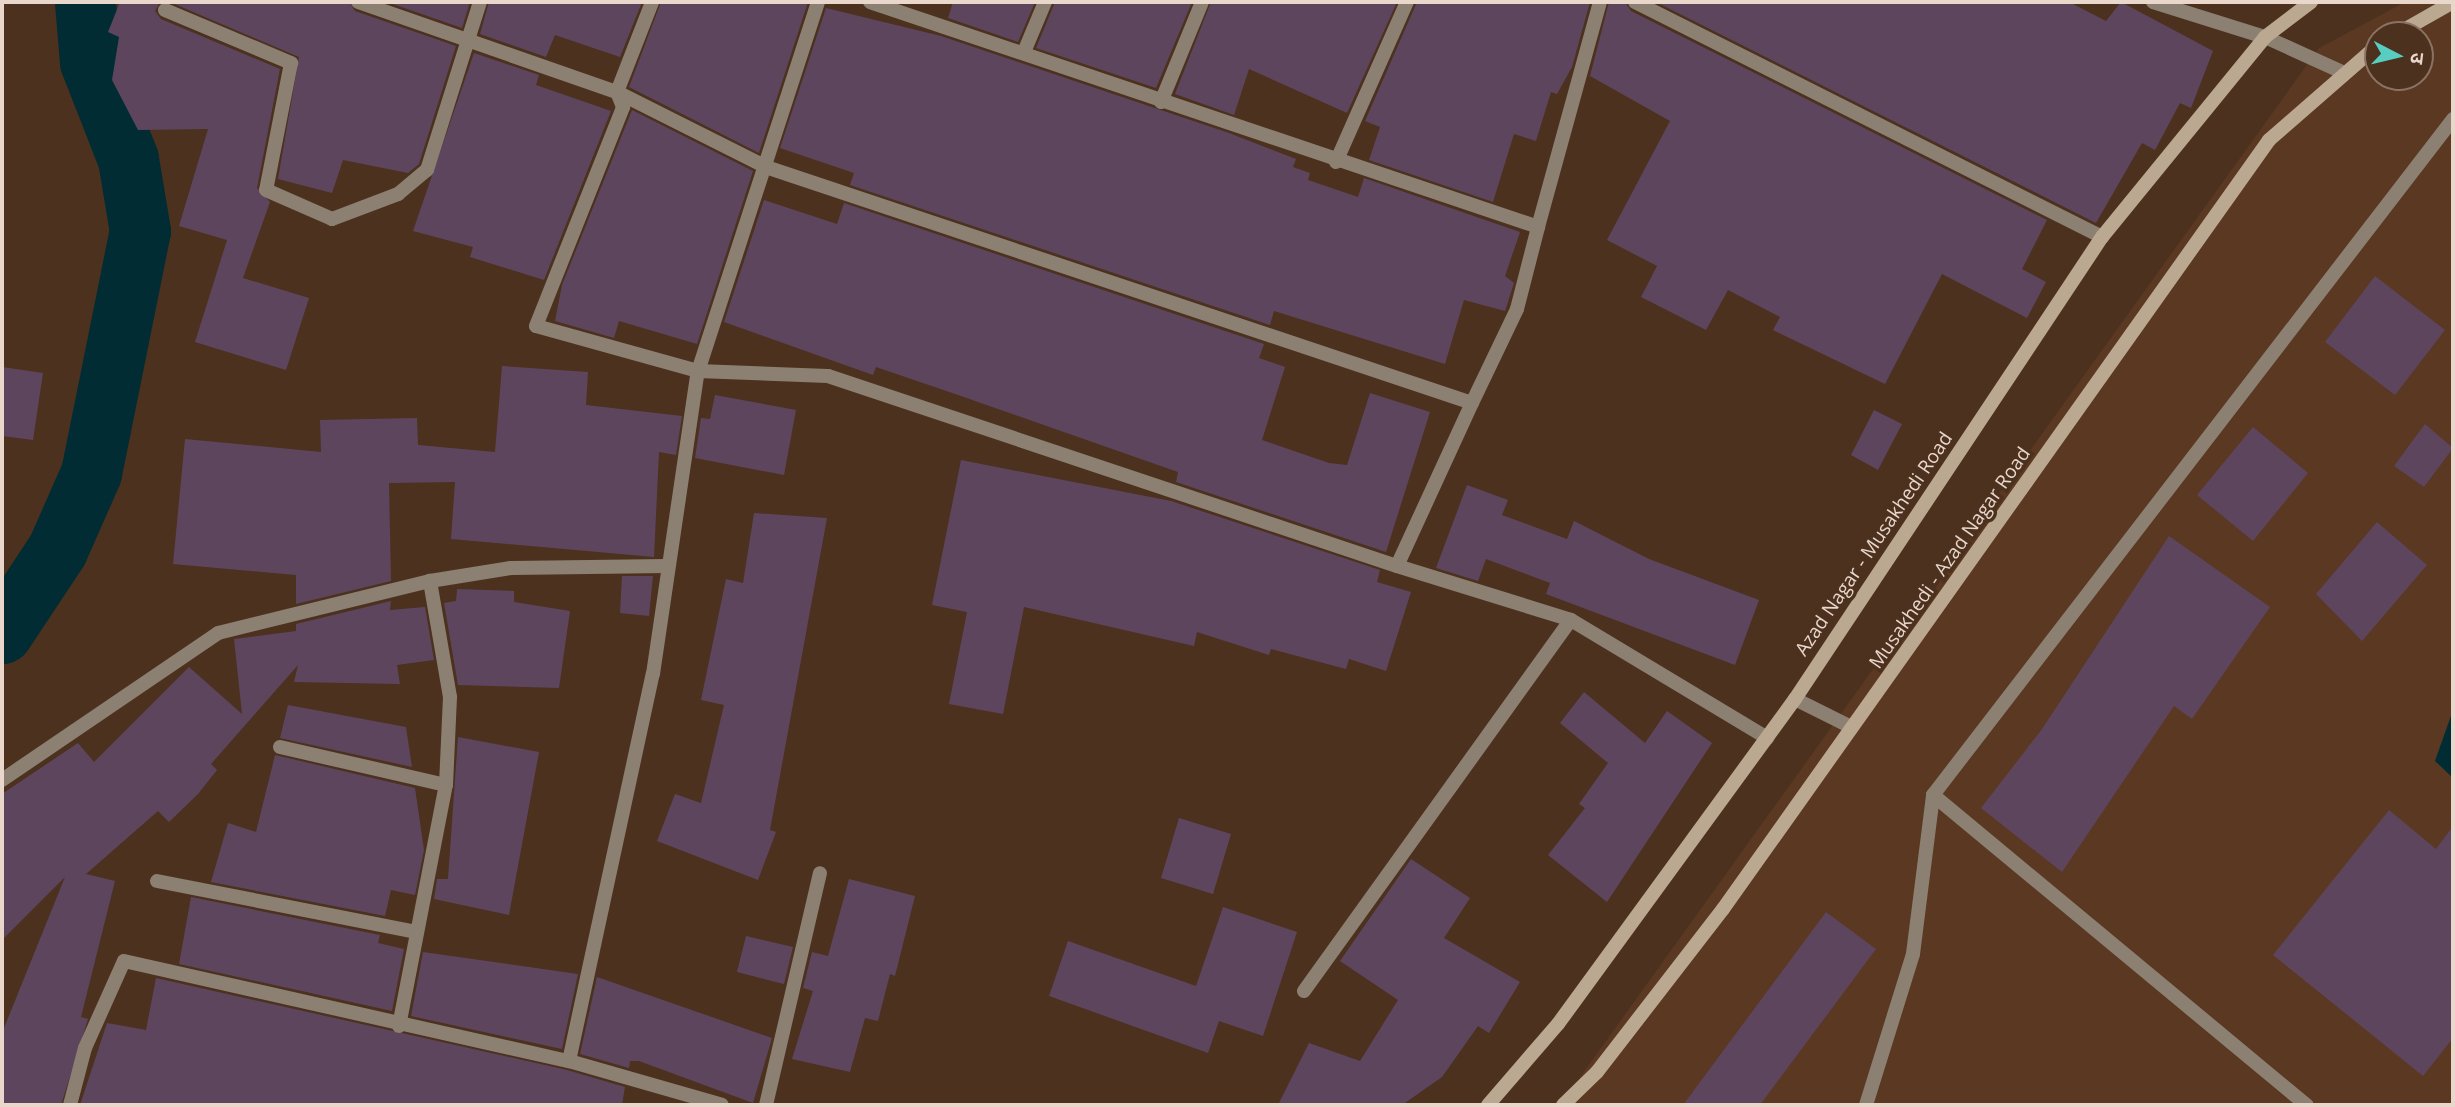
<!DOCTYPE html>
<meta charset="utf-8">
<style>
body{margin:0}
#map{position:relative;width:2455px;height:1107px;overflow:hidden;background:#4c311e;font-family:"Open Sans","Noto Sans Devanagari",sans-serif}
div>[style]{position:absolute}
.built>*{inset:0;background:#5a3821}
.water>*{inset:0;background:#022c33}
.river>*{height:61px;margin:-30.5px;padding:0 30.5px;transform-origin:30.5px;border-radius:30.5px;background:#022c33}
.building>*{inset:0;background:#5e455e}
.lane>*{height:14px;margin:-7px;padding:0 7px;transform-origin:7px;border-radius:7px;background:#8c8072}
.street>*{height:14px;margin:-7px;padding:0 7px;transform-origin:7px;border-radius:7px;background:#8c8072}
.secondary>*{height:14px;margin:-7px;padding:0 7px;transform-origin:7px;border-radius:7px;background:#bba891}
span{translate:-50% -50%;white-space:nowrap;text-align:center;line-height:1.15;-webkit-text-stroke:7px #4c311e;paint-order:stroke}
.street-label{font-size:19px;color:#e9d7cc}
.frame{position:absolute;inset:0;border:4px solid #e9d7cc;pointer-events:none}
.north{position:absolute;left:2364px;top:21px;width:70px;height:70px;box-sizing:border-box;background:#4c311e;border:2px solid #8b7364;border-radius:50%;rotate:97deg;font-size:19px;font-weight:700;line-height:28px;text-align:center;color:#e9d7cc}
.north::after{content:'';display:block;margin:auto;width:24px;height:32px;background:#58cec0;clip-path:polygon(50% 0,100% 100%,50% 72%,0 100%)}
</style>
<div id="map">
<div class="built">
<div style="clip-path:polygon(evenodd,2405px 2px,2453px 2px,2453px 1105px,1560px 1105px,2319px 48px,2405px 2px,2378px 35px,2420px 35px,2420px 77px,2378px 77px,2378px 35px)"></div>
</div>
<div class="water">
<div style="clip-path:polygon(2453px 710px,2453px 778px,2435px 761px)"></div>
</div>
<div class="river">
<div style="left:2px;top:633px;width:100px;rotate:-56.5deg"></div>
<div style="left:57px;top:550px;width:84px;rotate:-66.2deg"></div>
<div style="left:91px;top:473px;width:247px;rotate:-78.6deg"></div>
<div style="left:140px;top:231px;width:73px;rotate:-99.5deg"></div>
<div style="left:128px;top:159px;width:104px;rotate:-111.4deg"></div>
<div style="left:90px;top:62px;width:60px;rotate:-94.8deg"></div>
</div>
<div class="building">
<div style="clip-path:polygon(120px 2px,160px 2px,155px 11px,161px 19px,280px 69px,257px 188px,270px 202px,243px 278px,309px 298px,286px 370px,195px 342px,227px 240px,179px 226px,208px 129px,138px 130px,112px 80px,119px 37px,108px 32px)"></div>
<div style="clip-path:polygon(170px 2px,349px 2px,355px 11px,456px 46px,419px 164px,408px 173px,343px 160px,332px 193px,278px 179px,299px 57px)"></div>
<div style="clip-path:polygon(387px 2px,470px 2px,462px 28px)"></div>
<div style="clip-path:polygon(489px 2px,642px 2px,620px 57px,555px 35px,546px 57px,480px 34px)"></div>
<div style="clip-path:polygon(661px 2px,808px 2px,759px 153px,629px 87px)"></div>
<div style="clip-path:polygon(953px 2px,1035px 2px,1018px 42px,948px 18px)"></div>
<div style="clip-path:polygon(1055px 2px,1192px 2px,1156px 88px,1036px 48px)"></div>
<div style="clip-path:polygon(1211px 2px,1397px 2px,1347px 113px,1249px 69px,1234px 115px,1175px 94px)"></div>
<div style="clip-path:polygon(1417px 2px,1590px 2px,1572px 67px,1557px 94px,1551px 92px,1536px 141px,1514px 134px,1493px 202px,1369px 160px,1380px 127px,1365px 121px)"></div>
<div style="clip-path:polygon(1609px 2px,1625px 2px,1631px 11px,2047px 220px,2022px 269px,2046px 282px,2027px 318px,1942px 274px,1885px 384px,1773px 330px,1780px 317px,1728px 290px,1706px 330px,1641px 297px,1657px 266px,1607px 240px,1670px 121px,1590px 76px)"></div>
<div style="clip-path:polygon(1656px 2px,2069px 2px,2106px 21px,2121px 2px,2213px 51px,2191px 108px,2180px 103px,2155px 150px,2142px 143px,2096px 223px)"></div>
<div style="clip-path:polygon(826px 8px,941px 36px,1229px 133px,1296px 159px,1293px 167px,1310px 173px,1308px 180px,1358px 197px,1364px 178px,1520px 232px,1505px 276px,1514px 283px,1505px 311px,1464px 300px,1445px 364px,1274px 311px,1270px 325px,850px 185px,854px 173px,780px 148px)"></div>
<div style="clip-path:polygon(474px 53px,539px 75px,536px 85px,611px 111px,544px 280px,470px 257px,473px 247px,413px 231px)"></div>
<div style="clip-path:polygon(632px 110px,753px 171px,697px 344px,619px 321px,614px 338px,555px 321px,562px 285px)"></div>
<div style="clip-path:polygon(764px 200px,837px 224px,844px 203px,1264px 344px,1259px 358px,1285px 367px,1262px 440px,1329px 463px,1347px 465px,1370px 393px,1430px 412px,1386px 552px,1176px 482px,1178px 472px,961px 396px,876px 367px,873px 375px,724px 322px)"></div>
<div style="clip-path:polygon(2375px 276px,2445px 330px,2395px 395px,2325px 342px)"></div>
<div style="clip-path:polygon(502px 366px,588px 372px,586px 405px,682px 416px,676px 455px,659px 452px,654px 557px,451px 539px,455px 482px,389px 483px,391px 581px,296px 604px,296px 575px,173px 564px,185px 439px,321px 452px,320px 420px,417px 418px,418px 445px,495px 452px)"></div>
<div style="clip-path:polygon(2px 367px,43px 373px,33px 440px,2px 436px)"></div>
<div style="clip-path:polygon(715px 395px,796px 410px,784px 475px,695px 458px,701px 418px,710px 419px)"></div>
<div style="clip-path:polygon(1874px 410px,1902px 424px,1878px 470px,1851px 455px)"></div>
<div style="clip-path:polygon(2425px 424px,2453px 448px,2424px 487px,2394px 466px)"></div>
<div style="clip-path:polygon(2253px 427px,2308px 473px,2253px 541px,2197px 495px)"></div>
<div style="clip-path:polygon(961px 460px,1171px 501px,1380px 570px,1377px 582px,1411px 592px,1386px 671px,1349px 659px,1346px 669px,1271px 649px,1269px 655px,1197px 632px,1194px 646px,1024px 607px,1003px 714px,949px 704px,967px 612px,932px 605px)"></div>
<div style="clip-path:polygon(1467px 485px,1508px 500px,1502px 515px,1567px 539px,1574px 521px,1649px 559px,1759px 600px,1735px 665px,1546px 594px,1550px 583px,1486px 559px,1478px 581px,1436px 568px)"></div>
<div style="clip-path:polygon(754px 513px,827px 518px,770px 830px,776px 832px,758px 880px,657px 841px,675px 794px,701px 803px,724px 705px,701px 700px,726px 579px,743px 583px)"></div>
<div style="clip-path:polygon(2377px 522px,2427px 565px,2362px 641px,2316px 594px)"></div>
<div style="clip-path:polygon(2169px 536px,2270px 607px,2192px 719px,2174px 706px,2062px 872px,1981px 808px,2042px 729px)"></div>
<div style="clip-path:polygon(622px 576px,653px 576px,649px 616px,620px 613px)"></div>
<div style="clip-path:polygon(457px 589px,514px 591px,514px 602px,570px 611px,559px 688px,458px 685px,444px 603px,456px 601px)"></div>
<div style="clip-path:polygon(391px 601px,390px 610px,425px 607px,434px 660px,397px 665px,400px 684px,294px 682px,298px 665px,211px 764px,217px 770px,198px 794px,169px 822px,158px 811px,86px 874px,115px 881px,81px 1017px,88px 1019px,61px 1105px,2px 1105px,2px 1033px,65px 877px,2px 940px,2px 794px,78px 743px,94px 762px,189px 667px,242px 714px,234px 639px,296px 631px,296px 624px)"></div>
<div style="clip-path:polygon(1584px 692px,1645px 743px,1667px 711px,1712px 743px,1607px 902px,1548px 855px,1585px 808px,1579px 804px,1608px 763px,1560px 723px)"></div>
<div style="clip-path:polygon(288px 705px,406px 727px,412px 767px,280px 738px)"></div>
<div style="clip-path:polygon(458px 737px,539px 752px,509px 915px,434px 899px,437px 879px,448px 879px)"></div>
<div style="clip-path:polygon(275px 755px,415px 788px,424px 850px,415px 895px,391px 890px,385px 916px,211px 882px,228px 823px,256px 832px)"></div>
<div style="clip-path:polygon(2389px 810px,2436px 849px,2453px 826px,2453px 1038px,2423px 1076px,2273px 955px)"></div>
<div style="clip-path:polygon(1179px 818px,1231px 834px,1213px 894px,1161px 878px)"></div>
<div style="clip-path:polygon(1411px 859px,1470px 898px,1444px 938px,1520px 982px,1489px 1033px,1478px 1026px,1442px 1077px,1402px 1105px,1278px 1105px,1309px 1043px,1360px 1061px,1398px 1000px,1340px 961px)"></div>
<div style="clip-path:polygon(849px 879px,915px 896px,895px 976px,890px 974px,878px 1021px,865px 1018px,850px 1072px,792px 1059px,813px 991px,803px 988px,812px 952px,828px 956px)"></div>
<div style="clip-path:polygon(191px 897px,380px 935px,378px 943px,404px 949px,392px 1011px,179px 964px)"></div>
<div style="clip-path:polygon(1223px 907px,1297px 932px,1263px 1036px,1219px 1021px,1208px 1053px,1049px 996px,1068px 941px,1196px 986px)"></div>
<div style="clip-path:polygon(1826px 912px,1876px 949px,1760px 1105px,1683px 1105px)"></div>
<div style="clip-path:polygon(746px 936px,793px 947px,784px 984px,737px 972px)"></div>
<div style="clip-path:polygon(423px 952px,578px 974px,562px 1049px,411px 1016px)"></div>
<div style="clip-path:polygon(597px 977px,772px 1038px,753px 1103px,639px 1061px,630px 1061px,629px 1068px,580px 1054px)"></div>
<div style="clip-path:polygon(156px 978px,567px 1070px,625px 1087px,622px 1105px,80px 1105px,107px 1023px,146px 1030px)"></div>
</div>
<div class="lane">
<div style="left:1933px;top:795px;width:486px;rotate:39.7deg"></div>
<div style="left:1866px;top:1105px;width:158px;rotate:-72.7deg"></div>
<div style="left:1913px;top:954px;width:160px;rotate:-82.8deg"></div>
<div style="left:1933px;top:795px;width:853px;rotate:-52.43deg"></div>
</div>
<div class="street">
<div style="left:358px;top:2px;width:274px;rotate:19.2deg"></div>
<div style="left:617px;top:92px;width:167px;rotate:26.7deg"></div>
<div style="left:766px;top:167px;width:744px;rotate:18.48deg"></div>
<div style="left:1472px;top:403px;width:104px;rotate:-64.4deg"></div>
<div style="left:1517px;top:309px;width:85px;rotate:-75.6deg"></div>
<div style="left:818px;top:2px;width:388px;rotate:108deg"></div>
<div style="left:698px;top:371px;width:130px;rotate:2.2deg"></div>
<div style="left:828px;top:376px;width:600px;rotate:18.47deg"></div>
<div style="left:1397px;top:566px;width:179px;rotate:-65.3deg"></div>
<div style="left:870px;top:2px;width:705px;rotate:18.61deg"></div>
<div style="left:1538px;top:227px;width:233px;rotate:-74.6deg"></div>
<div style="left:1635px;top:2px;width:523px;rotate:26.71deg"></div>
<div style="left:2153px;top:2px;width:117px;rotate:17.4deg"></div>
<div style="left:2265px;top:37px;width:85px;rotate:24.4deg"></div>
<div style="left:165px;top:10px;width:137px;rotate:22.8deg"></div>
<div style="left:291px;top:63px;width:129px;rotate:101.1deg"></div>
<div style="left:266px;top:190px;width:72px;rotate:23.7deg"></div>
<div style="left:332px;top:219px;width:71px;rotate:-20.7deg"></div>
<div style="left:398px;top:194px;width:38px;rotate:-40deg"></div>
<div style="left:427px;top:170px;width:176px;rotate:-72.5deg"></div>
<div style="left:1024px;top:52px;width:54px;rotate:-67.2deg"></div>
<div style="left:1161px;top:102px;width:108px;rotate:-67.7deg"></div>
<div style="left:1336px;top:162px;width:175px;rotate:-66.1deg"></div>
<div style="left:1397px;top:566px;width:182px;rotate:17.2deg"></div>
<div style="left:1571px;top:620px;width:229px;rotate:31deg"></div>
<div style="left:1795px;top:699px;width:60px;rotate:26.6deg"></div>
<div style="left:280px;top:747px;width:170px;rotate:12.9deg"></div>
<div style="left:2px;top:780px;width:261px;rotate:-34.2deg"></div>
<div style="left:218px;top:633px;width:218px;rotate:-13.8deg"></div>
<div style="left:430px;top:581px;width:82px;rotate:-9.1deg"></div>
<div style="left:511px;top:568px;width:156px;rotate:-0.7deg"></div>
<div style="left:157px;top:881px;width:265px;rotate:11.1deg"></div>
<div style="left:1304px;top:991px;width:457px;rotate:-54.3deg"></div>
<div style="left:399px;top:1026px;width:246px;rotate:-79deg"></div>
<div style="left:446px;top:785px;width:88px;rotate:-87.4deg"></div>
<div style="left:450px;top:697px;width:118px;rotate:-99.8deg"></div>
<div style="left:569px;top:1061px;width:396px;rotate:-77.8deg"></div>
<div style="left:653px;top:674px;width:306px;rotate:-81.6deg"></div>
<div style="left:698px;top:371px;width:168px;rotate:-164.5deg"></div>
<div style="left:536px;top:326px;width:236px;rotate:-68.3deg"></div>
<div style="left:623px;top:107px;width:16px;rotate:-112deg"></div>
<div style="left:617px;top:92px;width:97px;rotate:-68.7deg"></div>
<div style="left:70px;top:1105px;width:59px;rotate:-75.3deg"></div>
<div style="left:85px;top:1048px;width:95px;rotate:-65.9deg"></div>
<div style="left:124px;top:961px;width:456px;rotate:12.7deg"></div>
<div style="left:569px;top:1061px;width:159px;rotate:16deg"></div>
<div style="left:766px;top:1105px;width:238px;rotate:-76.9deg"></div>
</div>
<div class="secondary">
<div style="left:2395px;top:35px;width:67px;rotate:-29.6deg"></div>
<div style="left:1488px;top:1105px;width:107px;rotate:-49.2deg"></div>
<div style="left:1558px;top:1024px;width:402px;rotate:-53.9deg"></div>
<div style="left:1795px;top:699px;width:555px;rotate:-56.4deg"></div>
<div style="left:2102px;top:237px;width:258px;rotate:-50.8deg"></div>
<div style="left:2265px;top:37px;width:58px;rotate:-37.3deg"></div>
<div style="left:1563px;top:1105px;width:47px;rotate:-44.1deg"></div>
<div style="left:1597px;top:1072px;width:206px;rotate:-52.3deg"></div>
<div style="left:1723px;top:909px;width:943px;rotate:-54.62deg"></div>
<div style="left:2269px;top:140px;width:145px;rotate:-41.1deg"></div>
</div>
<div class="street-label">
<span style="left:1874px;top:544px;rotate:-56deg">Azad Nagar - Musakhedi Road</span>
<span style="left:1950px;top:558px;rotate:-55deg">Musakhedi - Azad Nagar Road</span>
</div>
<div class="frame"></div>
<div class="north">उ</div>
</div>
